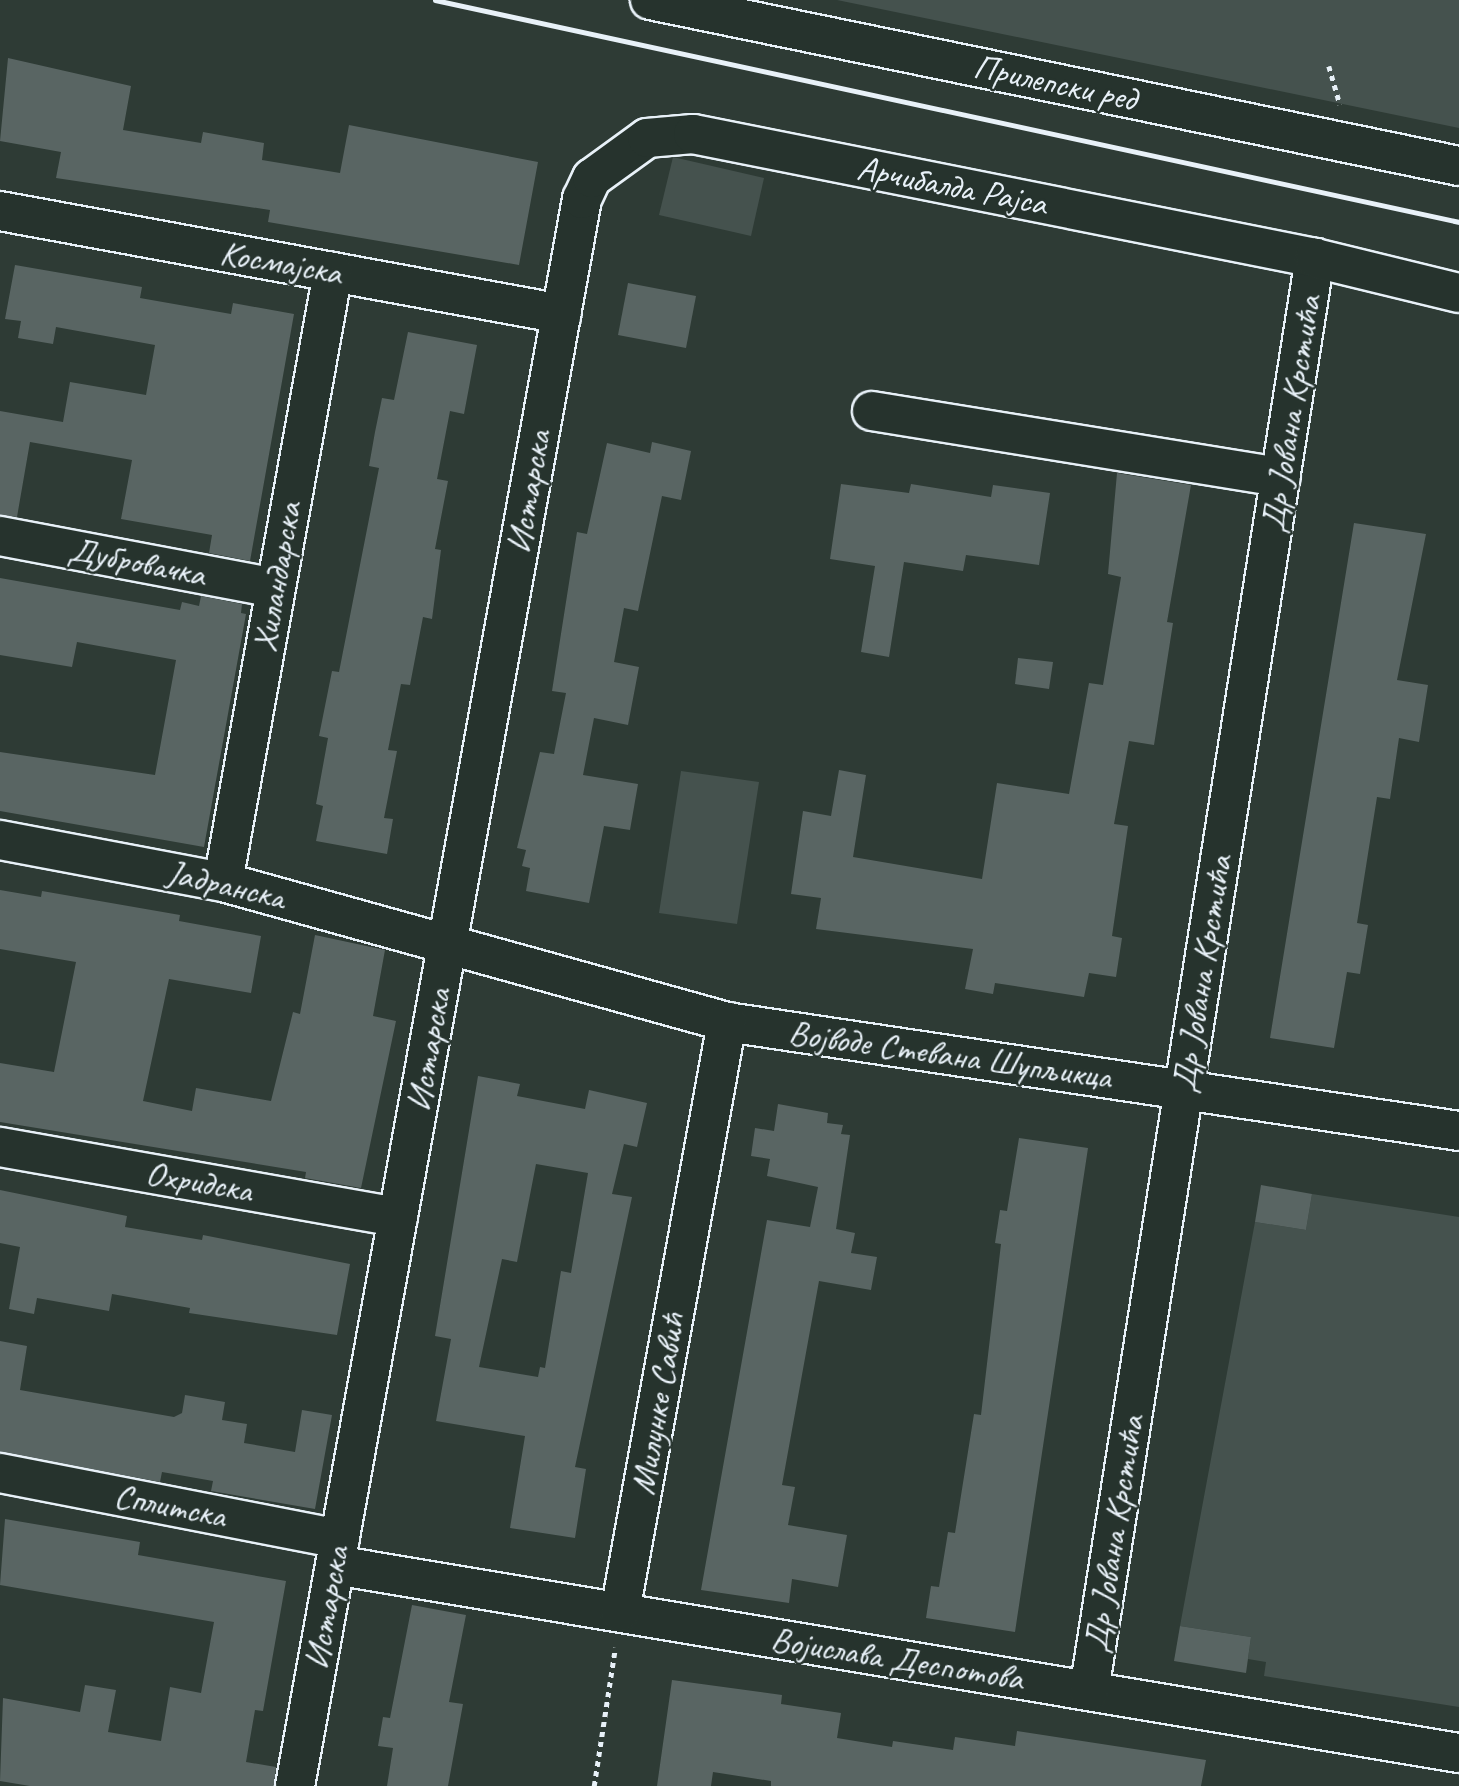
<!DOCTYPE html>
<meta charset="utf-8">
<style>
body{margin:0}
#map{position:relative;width:1459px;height:1786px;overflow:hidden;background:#2e3b35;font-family:Caveat,sans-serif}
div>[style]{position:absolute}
.green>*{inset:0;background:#45524e}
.building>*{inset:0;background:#596563}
.path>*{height:4.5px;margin-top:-2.25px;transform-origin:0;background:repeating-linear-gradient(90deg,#e8f1f8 0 5px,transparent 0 10px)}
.roads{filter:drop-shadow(2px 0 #e8f1f8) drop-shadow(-2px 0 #e8f1f8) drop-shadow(0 2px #e8f1f8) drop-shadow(0 -2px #e8f1f8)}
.minor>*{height:38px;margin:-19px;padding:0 19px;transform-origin:19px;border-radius:19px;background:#26332d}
.rail>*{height:5px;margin:-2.5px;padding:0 2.5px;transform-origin:2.5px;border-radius:2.5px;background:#e8f1f8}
span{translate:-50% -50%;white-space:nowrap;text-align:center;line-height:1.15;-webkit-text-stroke:5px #26332d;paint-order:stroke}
.street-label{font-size:35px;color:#e8f1f8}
</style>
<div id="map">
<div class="green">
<div style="clip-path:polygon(837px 0,1459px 0,1459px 128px)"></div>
<div style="clip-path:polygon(673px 157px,764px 178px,751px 236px,659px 215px)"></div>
<div style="clip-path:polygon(681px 771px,759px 782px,737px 924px,659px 913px)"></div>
<div style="clip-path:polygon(1312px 1194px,1459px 1217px,1459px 1707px,1264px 1676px,1266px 1662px,1248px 1659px,1251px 1637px,1180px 1626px,1255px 1222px,1306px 1230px)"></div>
</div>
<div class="building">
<div style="clip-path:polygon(8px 58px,131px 86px,123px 130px,201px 143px,203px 132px,264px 143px,262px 160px,340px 173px,349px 125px,538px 162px,519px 265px,268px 222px,270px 210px,56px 178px,61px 152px,0 141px)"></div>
<div style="clip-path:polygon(15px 265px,142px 287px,140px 298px,231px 314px,233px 303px,294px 314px,250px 561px,209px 553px,212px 535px,121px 519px,132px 460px,30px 442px,17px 517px,0 515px,0 411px,63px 422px,70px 382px,146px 395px,155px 345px,56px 327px,53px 344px,18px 338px,21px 321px,5px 319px)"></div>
<div style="clip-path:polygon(628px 283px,696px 296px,686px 348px,618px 335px)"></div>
<div style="clip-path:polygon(408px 332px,477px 345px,464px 414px,450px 411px,437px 479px,448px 481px,435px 549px,441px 550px,432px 619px,423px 617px,410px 685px,401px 684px,388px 750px,397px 751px,384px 818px,393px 819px,387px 854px,316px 841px,323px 806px,316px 804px,328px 738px,319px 736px,332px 671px,339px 672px,379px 468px,369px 466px,375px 432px,382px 398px,394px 400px)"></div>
<div style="clip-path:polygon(652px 442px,691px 451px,681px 500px,662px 496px,638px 611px,624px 608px,614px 662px,639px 667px,628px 725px,594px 718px,583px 775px,638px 784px,630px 830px,604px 826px,589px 903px,526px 891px,530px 868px,522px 866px,526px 850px,517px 848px,540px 752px,554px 754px,566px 693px,552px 691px,577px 532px,587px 534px,607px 443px,650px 453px)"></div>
<div style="clip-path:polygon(1117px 473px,1191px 485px,1167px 622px,1173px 623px,1154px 745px,1129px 741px,1114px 824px,1128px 826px,1112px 936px,1122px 938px,1116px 977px,1089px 973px,1084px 997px,995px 983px,993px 994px,965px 989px,973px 949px,816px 929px,821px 898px,791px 894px,803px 811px,831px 816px,839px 770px,866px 775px,853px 857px,982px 879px,997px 783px,1069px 794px,1089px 683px,1103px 685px,1121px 577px,1108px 574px)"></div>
<div style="clip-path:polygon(841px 484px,909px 493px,911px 484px,991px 497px,993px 485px,1050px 493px,1039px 565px,966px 555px,963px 571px,904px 562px,889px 657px,861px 652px,875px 566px,830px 559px)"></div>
<div style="clip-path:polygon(1354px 523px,1426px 534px,1397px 680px,1428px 685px,1419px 742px,1399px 738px,1390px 799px,1377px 797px,1357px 923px,1368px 925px,1360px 974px,1347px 972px,1334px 1048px,1270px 1038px)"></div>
<div style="clip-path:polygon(0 578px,180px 610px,182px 602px,199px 606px,201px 596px,242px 604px,241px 613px,246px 614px,204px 847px,0 811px,0 752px,155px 775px,176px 660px,77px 642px,72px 667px,0 655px)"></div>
<div style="clip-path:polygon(1018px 658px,1053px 662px,1049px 689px,1015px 684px)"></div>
<div style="clip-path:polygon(0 890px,41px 897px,42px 891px,180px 915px,179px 921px,261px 936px,251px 993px,169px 979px,143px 1101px,192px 1111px,196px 1088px,271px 1101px,293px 1012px,300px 1014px,315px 935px,385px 950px,373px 1016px,396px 1021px,361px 1188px,305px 1178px,306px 1172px,0 1122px,0 1063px,54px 1072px,76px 962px,0 949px)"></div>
<div style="clip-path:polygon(evenodd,478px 1076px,520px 1084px,517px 1096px,585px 1109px,589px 1090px,647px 1103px,637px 1147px,624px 1144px,612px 1194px,632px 1197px,575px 1467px,586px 1469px,575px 1538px,510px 1528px,525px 1436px,436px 1421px,451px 1339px,435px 1336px,478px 1076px,536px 1164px,588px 1173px,571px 1273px,561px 1271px,545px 1368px,540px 1367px,538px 1377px,479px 1367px,502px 1259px,517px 1262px,536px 1164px)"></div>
<div style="clip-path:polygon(778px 1104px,828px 1113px,827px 1123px,843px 1125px,841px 1134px,850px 1135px,836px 1229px,855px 1233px,851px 1253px,877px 1257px,871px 1290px,819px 1281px,782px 1485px,795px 1487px,788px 1525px,847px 1535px,838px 1587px,792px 1579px,789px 1603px,701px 1590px,767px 1220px,810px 1227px,818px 1187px,767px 1176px,770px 1159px,751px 1156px,755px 1128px,774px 1131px)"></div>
<div style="clip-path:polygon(1019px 1138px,1088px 1148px,1015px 1632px,926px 1618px,931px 1586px,939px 1587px,948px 1532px,955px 1533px,974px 1414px,981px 1415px,1001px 1244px,995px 1243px,1000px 1210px,1007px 1211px)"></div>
<div style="clip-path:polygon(1261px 1185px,1312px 1194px,1306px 1230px,1255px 1222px)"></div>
<div style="clip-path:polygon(0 1190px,127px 1216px,125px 1227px,202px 1240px,203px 1235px,350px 1264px,337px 1335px,189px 1313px,190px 1308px,112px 1294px,109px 1311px,37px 1298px,34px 1314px,9px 1309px,20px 1247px,0 1243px)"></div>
<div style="clip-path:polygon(0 1341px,27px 1346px,20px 1390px,174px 1417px,182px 1413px,185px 1395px,225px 1402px,222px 1420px,247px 1424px,244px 1443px,295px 1452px,302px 1410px,332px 1415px,315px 1509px,211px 1491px,213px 1481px,162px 1472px,160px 1482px,0 1452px)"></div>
<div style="clip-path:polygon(5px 1519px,140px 1542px,138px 1555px,286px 1581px,263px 1711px,255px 1710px,246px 1762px,276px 1767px,274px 1786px,30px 1786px,0 1781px,3px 1698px,80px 1712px,85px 1685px,116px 1690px,108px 1732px,161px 1741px,170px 1687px,201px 1693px,214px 1622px,0 1585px)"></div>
<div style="clip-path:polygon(412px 1605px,466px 1615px,449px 1702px,463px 1704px,448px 1786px,387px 1786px,393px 1748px,378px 1746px,383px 1717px,390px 1718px)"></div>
<div style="clip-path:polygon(1180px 1626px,1251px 1637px,1246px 1673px,1174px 1661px)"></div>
<div style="clip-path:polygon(672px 1680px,782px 1695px,781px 1704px,841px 1713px,837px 1738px,892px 1747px,893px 1741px,953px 1750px,955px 1737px,1015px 1746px,1017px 1731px,1206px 1760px,1201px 1786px,771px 1786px,771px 1781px,713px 1772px,711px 1786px,657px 1786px)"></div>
</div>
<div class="path">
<div style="left:1329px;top:66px;width:40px;rotate:74deg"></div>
<div style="left:594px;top:1786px;width:140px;rotate:-81.3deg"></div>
</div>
<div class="roads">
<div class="minor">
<div style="left:650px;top:0;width:826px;rotate:11.6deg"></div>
<div style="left:0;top:211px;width:571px;rotate:10.39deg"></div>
<div style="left:872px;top:411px;width:414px;rotate:9.2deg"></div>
<div style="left:0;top:536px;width:280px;rotate:10.7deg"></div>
<div style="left:0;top:840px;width:227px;rotate:10.7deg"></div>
<div style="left:223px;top:882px;width:523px;rotate:15.52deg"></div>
<div style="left:727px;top:1022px;width:740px;rotate:8.47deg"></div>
<div style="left:223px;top:882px;width:620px;rotate:-79.78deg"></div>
<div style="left:0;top:1147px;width:404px;rotate:10deg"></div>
<div style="left:0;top:1473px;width:346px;rotate:11deg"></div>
<div style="left:335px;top:1565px;width:1140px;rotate:9.5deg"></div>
<div style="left:620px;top:1612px;width:600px;rotate:-79.72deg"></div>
<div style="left:1089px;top:1691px;width:1451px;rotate:-81.04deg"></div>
<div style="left:295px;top:1786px;width:1613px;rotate:-79.75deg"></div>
<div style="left:582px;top:199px;width:23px;rotate:-65deg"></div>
<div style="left:592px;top:178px;width:68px;rotate:-36deg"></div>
<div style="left:647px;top:138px;width:46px;rotate:-5deg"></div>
<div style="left:693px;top:134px;width:634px;rotate:11.27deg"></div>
<div style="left:1315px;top:258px;width:148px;rotate:13.7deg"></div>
</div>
</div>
<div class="rail">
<div style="left:435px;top:0;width:1048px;rotate:12.23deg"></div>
</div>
<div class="street-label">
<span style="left:1055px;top:83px;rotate:12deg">Прилепски ред</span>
<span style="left:952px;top:186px;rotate:11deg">Арчибалда Рајса</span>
<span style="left:281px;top:263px;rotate:10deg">Космајска</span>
<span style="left:1291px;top:414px;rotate:-81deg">Др Јована Крстића</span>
<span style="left:529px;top:492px;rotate:-80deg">Истарска</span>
<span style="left:137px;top:562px;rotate:11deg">Дубровачка</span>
<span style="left:277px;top:577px;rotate:-80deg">Хиландарска</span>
<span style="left:226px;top:885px;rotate:13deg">Јадранска</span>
<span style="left:1202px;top:974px;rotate:-81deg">Др Јована Крстића</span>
<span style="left:429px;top:1050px;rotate:-80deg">Истарска</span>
<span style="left:950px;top:1055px;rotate:8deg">Војводе Стевана Шупљикца</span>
<span style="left:199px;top:1182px;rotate:10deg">Охридска</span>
<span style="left:658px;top:1404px;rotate:-80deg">Милунке Савић</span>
<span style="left:170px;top:1506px;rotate:11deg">Сплитска</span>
<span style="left:1114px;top:1534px;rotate:-81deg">Др Јована Крстића</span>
<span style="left:327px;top:1608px;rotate:-80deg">Истарска</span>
<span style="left:897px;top:1659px;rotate:9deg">Војислава Деспотова</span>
</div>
</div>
